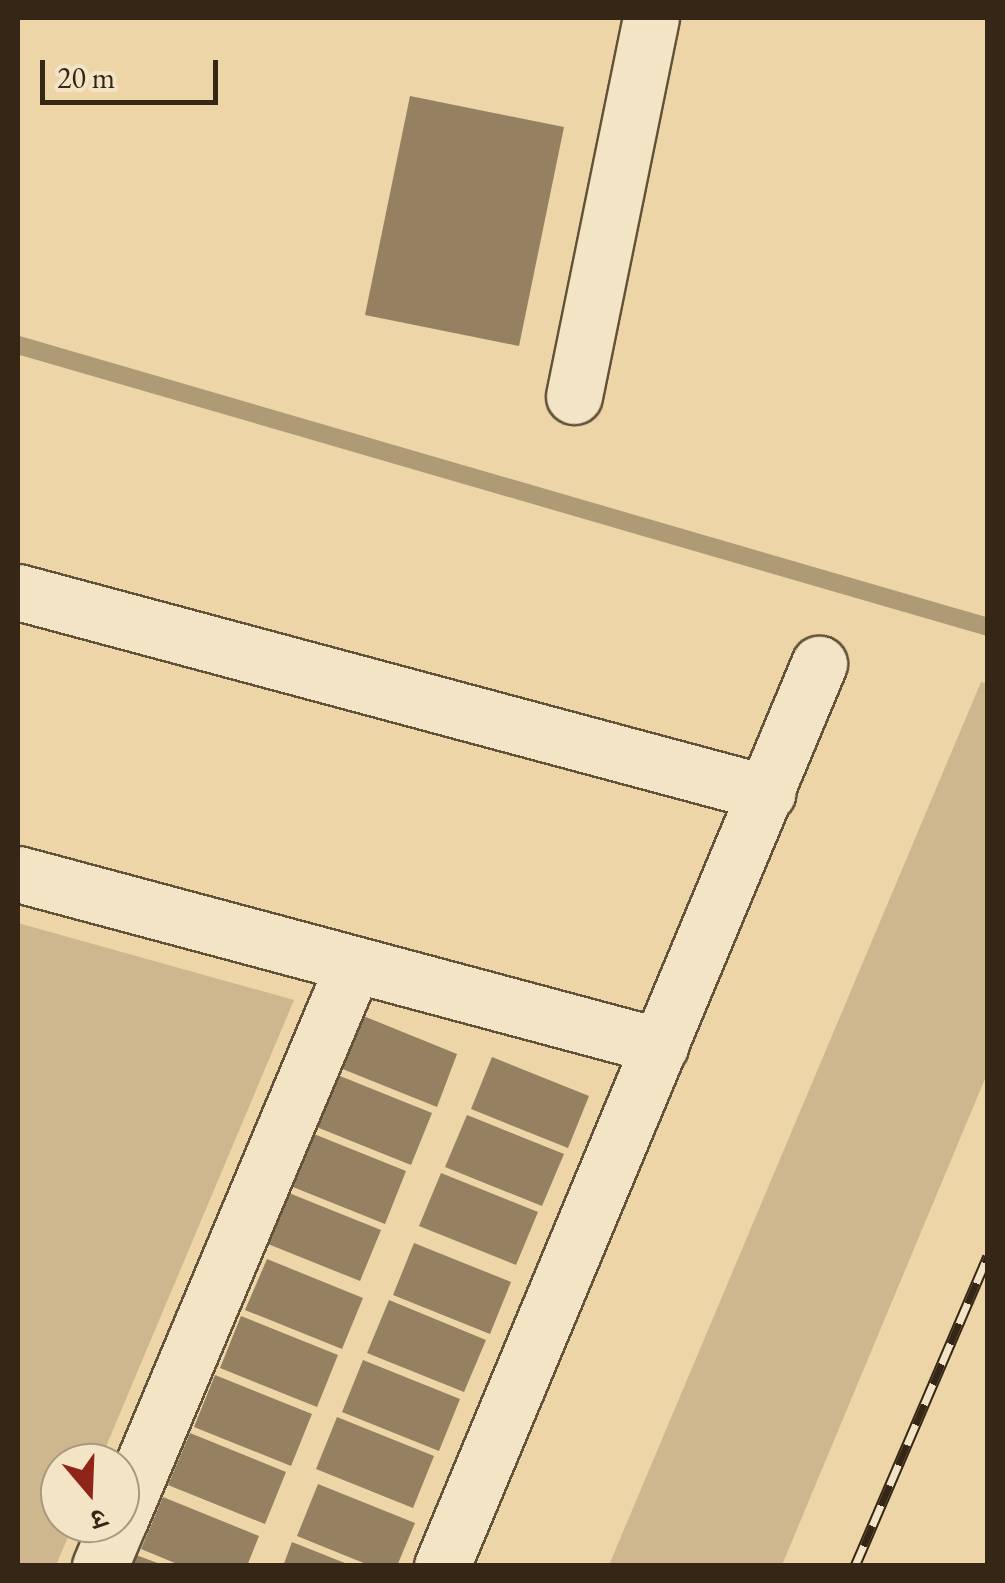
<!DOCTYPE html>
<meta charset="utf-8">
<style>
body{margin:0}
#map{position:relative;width:1005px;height:1583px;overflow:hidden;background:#edd5a7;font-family:"EB Garamond","Noto Serif Devanagari",serif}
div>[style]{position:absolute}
.green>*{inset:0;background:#ceb78e}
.stream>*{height:18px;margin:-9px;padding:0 9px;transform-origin:9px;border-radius:9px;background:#ae9a75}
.building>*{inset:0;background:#958161}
.roads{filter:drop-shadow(2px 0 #63523a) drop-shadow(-2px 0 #63523a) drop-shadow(0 2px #63523a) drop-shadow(0 -2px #63523a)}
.minor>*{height:55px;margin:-27.5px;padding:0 27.5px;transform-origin:27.5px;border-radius:27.5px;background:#f3e4c6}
.rail>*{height:11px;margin-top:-5.5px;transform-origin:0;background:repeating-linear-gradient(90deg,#f3e4c6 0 22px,#352615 0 44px);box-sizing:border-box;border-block:2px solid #352615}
span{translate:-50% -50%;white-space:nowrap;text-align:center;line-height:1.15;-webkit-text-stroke:8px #f3e4c6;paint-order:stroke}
.frame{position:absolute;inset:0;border:20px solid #352615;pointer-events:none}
.north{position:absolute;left:40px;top:1443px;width:100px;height:100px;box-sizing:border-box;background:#f3e4c6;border:2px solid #a7987f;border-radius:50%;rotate:161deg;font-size:28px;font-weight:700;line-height:40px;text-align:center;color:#352615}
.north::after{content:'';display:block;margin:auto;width:35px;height:45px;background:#8f2418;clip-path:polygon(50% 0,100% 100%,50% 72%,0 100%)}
.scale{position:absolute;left:40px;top:60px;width:178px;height:45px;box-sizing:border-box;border:5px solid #352615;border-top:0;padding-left:12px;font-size:30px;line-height:35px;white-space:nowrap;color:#352615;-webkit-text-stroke:8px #f3e4c6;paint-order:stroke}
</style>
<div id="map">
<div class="green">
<div style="clip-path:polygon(981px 682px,988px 684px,987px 1074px,782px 1565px,609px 1565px)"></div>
<div style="clip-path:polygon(18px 923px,294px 1000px,99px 1463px,60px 1463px,60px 1523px,74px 1523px,56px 1565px,18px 1565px)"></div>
</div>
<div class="stream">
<div style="left:18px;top:345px;width:1010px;rotate:16.21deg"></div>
</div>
<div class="building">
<div style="clip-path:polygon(410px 96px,564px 127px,519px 346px,365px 315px)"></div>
<div style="clip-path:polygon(361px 1015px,457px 1054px,437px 1107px,340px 1068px)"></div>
<div style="clip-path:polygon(492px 1057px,589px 1096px,568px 1148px,471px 1109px)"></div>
<div style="clip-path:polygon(335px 1074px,432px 1113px,411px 1165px,314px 1126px)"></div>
<div style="clip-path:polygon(467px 1115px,564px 1154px,542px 1206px,445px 1167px)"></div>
<div style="clip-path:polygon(309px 1132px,406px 1171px,385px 1224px,288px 1185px)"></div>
<div style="clip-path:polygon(441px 1173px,538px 1212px,516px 1265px,419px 1226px)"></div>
<div style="clip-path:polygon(284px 1191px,381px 1230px,360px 1281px,263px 1242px)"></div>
<div style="clip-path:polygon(414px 1243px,511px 1282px,490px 1334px,393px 1295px)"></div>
<div style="clip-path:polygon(267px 1259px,363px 1298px,342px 1349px,245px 1310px)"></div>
<div style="clip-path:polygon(389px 1300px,486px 1340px,464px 1392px,367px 1353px)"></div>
<div style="clip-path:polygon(241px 1316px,338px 1355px,317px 1407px,220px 1368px)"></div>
<div style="clip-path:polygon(363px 1360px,460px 1399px,439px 1451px,342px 1412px)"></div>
<div style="clip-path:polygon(215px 1375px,312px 1414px,291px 1466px,194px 1427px)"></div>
<div style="clip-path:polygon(337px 1417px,434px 1456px,413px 1508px,316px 1469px)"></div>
<div style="clip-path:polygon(190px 1433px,286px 1472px,265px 1524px,168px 1485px)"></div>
<div style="clip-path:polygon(318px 1484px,415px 1523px,397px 1566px,371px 1566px,297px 1536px)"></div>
<div style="clip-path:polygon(163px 1497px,259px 1536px,247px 1566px,182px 1566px,141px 1549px)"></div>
<div style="clip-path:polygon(292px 1542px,350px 1565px,350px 1566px,283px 1566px)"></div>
<div style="clip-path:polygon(136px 1555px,163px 1565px,163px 1566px,132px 1566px)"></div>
</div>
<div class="roads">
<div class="minor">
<div style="left:574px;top:396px;width:386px;rotate:-78.5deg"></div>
<div style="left:18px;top:592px;width:776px;rotate:15.02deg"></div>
<div style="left:18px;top:874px;width:665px;rotate:15deg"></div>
<div style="left:120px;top:1519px;width:602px;rotate:-67.14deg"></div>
<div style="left:100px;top:1566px;width:47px;rotate:-67.3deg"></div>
<div style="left:442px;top:1566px;width:978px;rotate:-67.32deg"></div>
</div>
</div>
<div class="rail">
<div style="left:855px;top:1566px;width:337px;rotate:-66.8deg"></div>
</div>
<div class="frame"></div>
<div class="north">उ</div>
<div class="scale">20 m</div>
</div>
